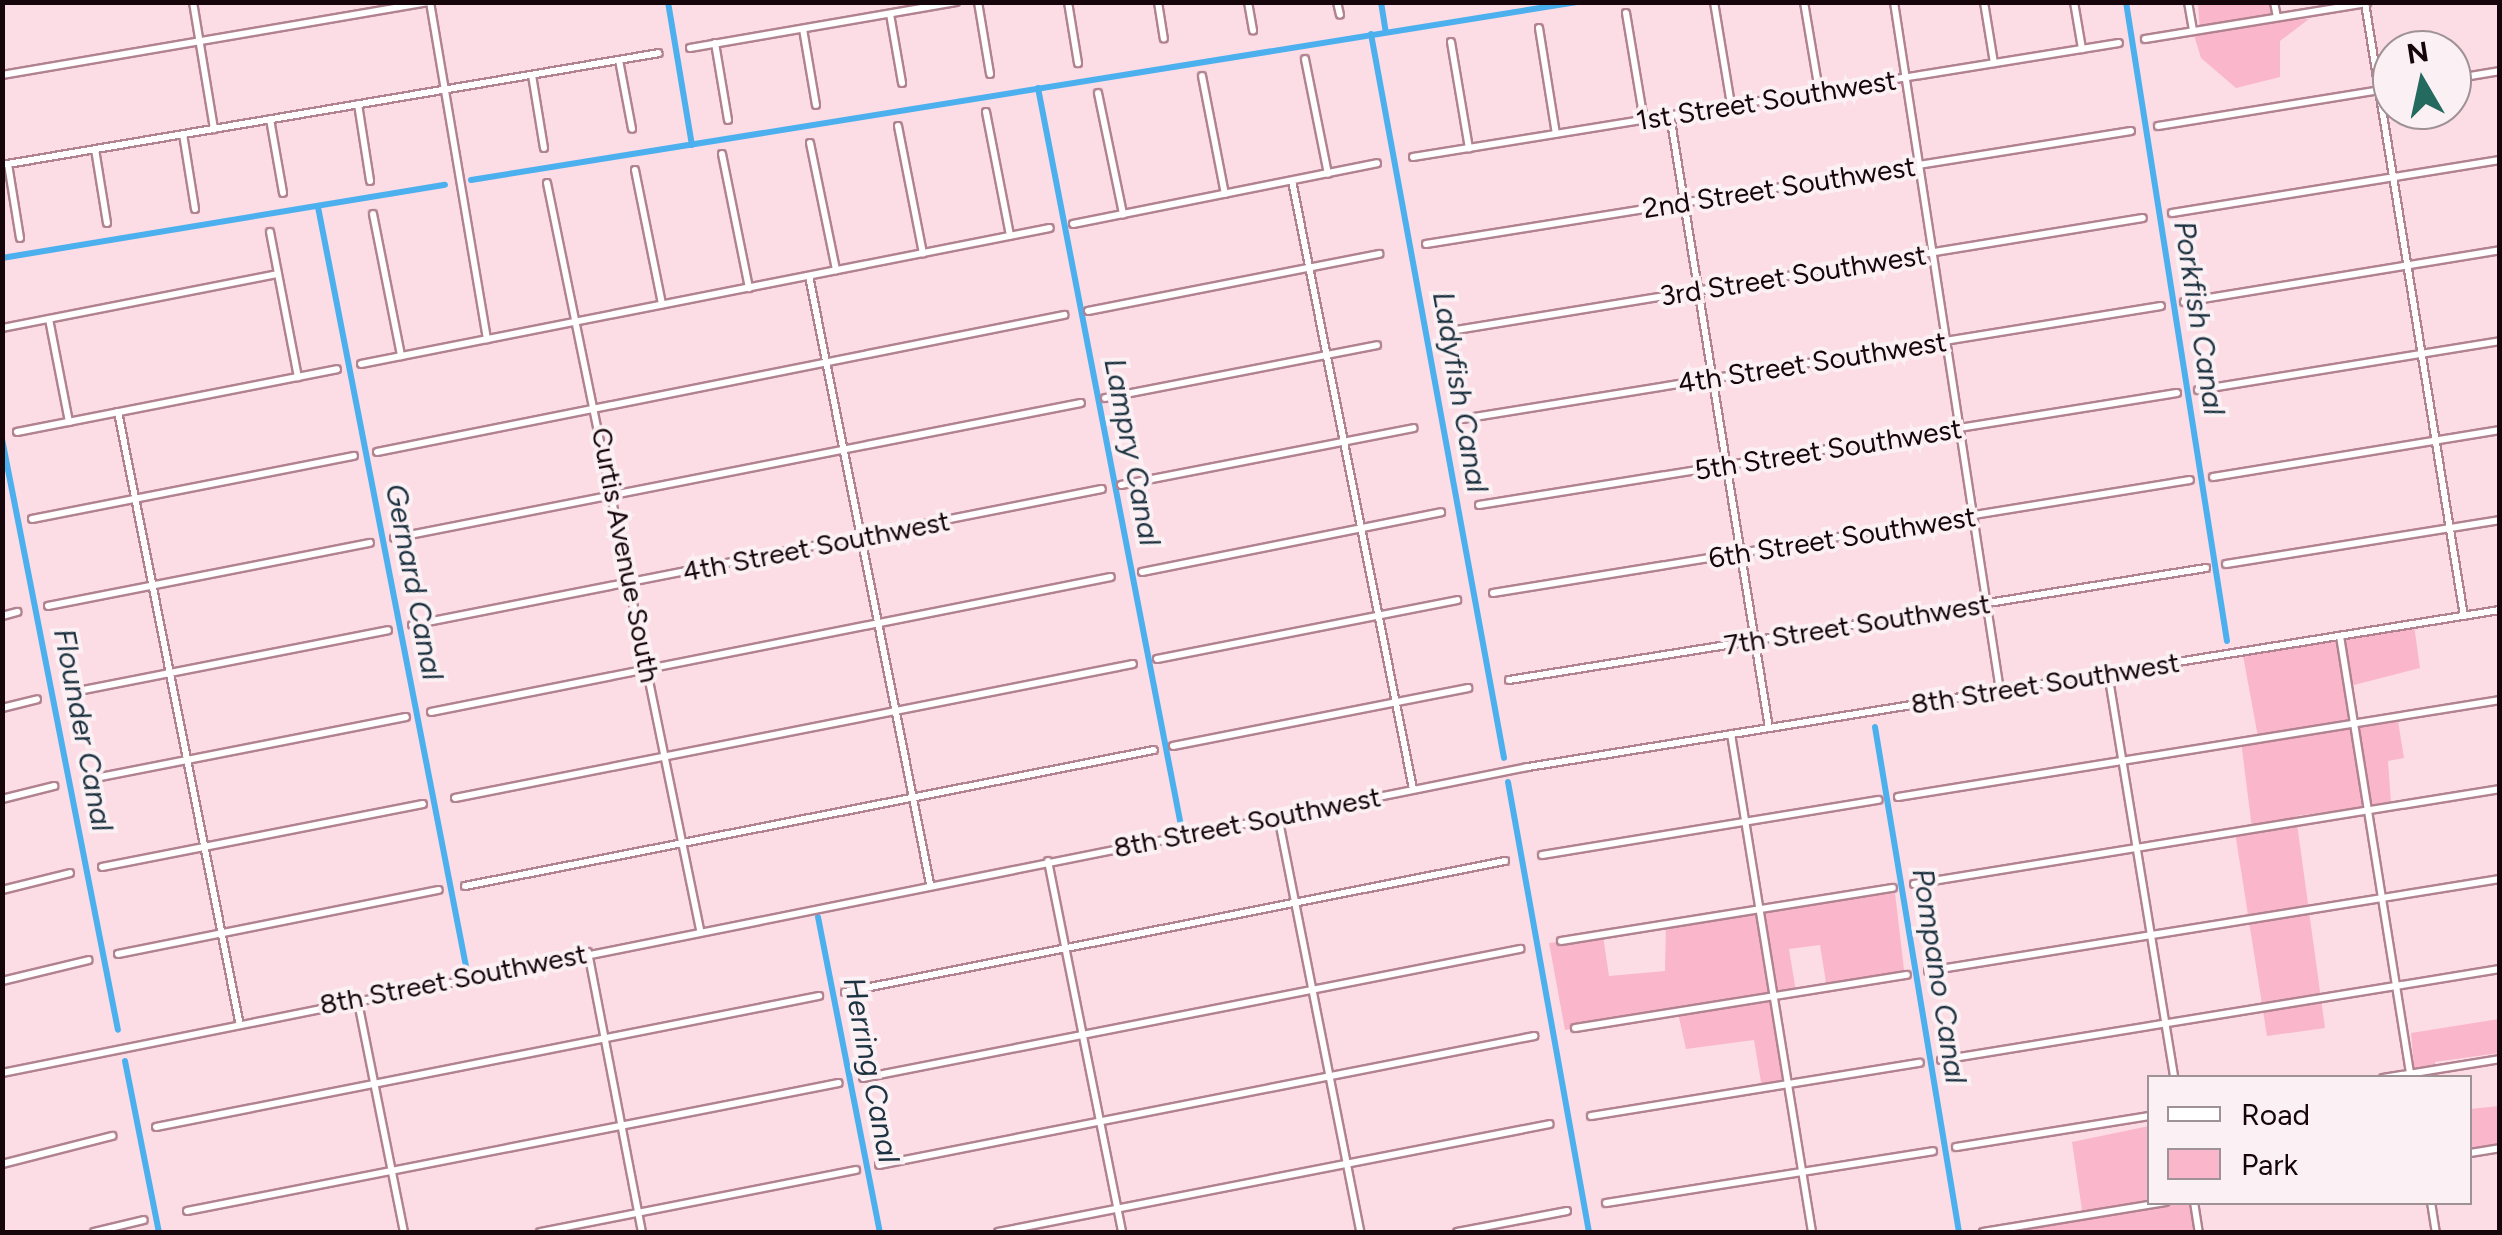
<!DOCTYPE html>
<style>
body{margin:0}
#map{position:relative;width:2502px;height:1235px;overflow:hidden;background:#fcdce5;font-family:Figtree,sans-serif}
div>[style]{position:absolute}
.green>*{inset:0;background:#fab7cb}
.canal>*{height:6px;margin:-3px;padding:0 3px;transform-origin:3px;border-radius:3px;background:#4cb0ee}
.roads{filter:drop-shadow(2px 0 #b18290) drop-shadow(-2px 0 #b18290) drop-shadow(0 2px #b18290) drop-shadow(0 -2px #b18290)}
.minor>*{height:6px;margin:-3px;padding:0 3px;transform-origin:3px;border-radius:3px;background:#fff}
span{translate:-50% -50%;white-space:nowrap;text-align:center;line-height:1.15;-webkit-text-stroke:8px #fbf0f3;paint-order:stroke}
.street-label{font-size:28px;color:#16060b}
.water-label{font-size:30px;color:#1d3241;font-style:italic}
.frame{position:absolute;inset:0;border:5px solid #16060b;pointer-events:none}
.legend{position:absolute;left:2147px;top:1075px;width:325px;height:130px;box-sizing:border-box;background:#fbf0f3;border:2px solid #9f9296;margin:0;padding:12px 18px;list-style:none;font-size:30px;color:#16060b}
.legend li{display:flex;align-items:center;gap:20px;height:50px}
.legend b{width:50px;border:2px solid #9f9296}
.north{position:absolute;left:2372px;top:30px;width:100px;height:100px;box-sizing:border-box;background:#fbf0f3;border:2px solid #9f9296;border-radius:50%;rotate:351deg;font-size:28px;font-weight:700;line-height:40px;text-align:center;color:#16060b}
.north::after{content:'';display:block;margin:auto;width:35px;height:45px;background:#246a5e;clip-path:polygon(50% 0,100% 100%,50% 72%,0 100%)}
</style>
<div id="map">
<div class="green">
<div style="clip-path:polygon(2198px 3px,2270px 3px,2277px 21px,2309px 19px,2280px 41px,2280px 77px,2236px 88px,2201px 58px,2194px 35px,2200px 33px)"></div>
<div style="clip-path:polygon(2414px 625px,2420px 668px,2350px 686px,2355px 725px,2398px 721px,2404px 758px,2388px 761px,2391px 803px,2296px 816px,2325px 1028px,2267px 1036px,2235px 832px,2252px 829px,2241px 741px,2258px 737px,2242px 650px)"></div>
<div style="clip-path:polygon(1895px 893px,1905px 978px,1827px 989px,1820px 945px,1789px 949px,1796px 992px,1774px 995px,1788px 1086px,1762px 1088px,1754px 1040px,1686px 1049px,1678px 1013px,1565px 1030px,1549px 943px,1603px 936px,1609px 976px,1665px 971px,1666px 922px)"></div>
<div style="clip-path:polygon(2499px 1019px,2499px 1053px,2435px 1062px,2437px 1077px,2415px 1077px,2411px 1033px)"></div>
<div style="clip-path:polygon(2499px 1106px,2499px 1148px,2470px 1152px,2470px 1109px)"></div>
<div style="clip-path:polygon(2149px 1126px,2150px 1202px,2197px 1203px,2202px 1232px,2001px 1232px,2083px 1217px,2072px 1142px)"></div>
</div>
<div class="canal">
<div style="left:668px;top:2px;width:145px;rotate:80.5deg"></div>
<div style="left:1381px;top:2px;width:30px;rotate:81deg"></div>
<div style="left:2126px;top:2px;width:647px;rotate:81.02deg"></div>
<div style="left:1371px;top:34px;width:736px;rotate:79.59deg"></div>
<div style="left:1038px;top:88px;width:752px;rotate:79.03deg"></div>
<div style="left:471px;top:180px;width:1120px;rotate:-9.14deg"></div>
<div style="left:318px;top:207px;width:773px;rotate:78.97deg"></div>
<div style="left:2px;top:258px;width:449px;rotate:-9.4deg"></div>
<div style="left:2px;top:439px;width:602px;rotate:78.9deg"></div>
<div style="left:1875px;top:727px;width:512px;rotate:80.56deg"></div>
<div style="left:1508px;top:782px;width:457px;rotate:79.8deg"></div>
<div style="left:818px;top:917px;width:321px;rotate:78.9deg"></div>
<div style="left:125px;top:1061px;width:174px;rotate:78.8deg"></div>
</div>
<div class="roads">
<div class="minor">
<div style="left:193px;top:2px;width:129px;rotate:80.6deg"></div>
<div style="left:430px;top:2px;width:342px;rotate:80.4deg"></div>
<div style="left:978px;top:2px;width:73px;rotate:80.5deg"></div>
<div style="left:1068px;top:2px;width:62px;rotate:80.7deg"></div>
<div style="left:1158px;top:2px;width:37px;rotate:81deg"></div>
<div style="left:1248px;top:2px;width:29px;rotate:80deg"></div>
<div style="left:1337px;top:2px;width:13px;rotate:77deg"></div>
<div style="left:1714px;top:2px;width:104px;rotate:80.6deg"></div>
<div style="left:1804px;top:2px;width:90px;rotate:80.4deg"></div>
<div style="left:1894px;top:2px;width:697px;rotate:81.25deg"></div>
<div style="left:1984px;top:2px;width:62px;rotate:80.7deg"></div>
<div style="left:2074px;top:2px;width:48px;rotate:80.3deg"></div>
<div style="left:2188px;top:2px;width:28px;rotate:80deg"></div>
<div style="left:2274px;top:2px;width:15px;rotate:79deg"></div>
<div style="left:2365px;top:3px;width:621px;rotate:80.83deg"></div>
<div style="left:1626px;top:13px;width:109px;rotate:80.5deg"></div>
<div style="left:890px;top:14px;width:70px;rotate:80.1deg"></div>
<div style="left:1539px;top:28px;width:107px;rotate:80.9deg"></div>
<div style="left:803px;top:29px;width:77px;rotate:80.3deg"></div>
<div style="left:2145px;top:39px;width:225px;rotate:-9.2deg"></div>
<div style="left:1451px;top:42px;width:108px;rotate:80.4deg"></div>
<div style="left:715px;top:43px;width:78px;rotate:80.4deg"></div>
<div style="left:690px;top:48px;width:270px;rotate:-9.8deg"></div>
<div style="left:1305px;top:59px;width:117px;rotate:78.7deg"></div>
<div style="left:619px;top:60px;width:70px;rotate:79.3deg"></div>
<div style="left:2px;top:75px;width:431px;rotate:-9.7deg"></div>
<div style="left:532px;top:75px;width:74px;rotate:80.7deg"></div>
<div style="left:1202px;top:76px;width:120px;rotate:79deg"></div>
<div style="left:2452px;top:79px;width:49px;rotate:-9.5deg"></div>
<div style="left:1098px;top:93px;width:124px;rotate:78.3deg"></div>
<div style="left:358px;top:104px;width:78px;rotate:81.1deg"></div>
<div style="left:986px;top:112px;width:126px;rotate:79deg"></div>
<div style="left:1670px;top:115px;width:621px;rotate:80.83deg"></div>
<div style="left:270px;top:119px;width:75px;rotate:80deg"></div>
<div style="left:898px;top:126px;width:130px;rotate:78.9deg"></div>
<div style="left:2158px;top:126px;width:237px;rotate:-9.2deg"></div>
<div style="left:183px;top:134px;width:76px;rotate:80.9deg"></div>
<div style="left:810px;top:143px;width:130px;rotate:78.4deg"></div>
<div style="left:95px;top:149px;width:75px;rotate:80.8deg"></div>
<div style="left:722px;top:154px;width:137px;rotate:78.6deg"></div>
<div style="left:1413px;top:157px;width:715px;rotate:-9.17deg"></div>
<div style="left:8px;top:164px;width:75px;rotate:80.8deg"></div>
<div style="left:2px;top:165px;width:666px;rotate:-9.67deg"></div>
<div style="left:635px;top:170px;width:137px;rotate:78.6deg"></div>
<div style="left:1292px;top:181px;width:620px;rotate:78.74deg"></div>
<div style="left:547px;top:183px;width:763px;rotate:78.42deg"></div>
<div style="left:2172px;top:213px;width:332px;rotate:-9.2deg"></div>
<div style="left:373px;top:214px;width:145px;rotate:78.8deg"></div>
<div style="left:1073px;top:224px;width:310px;rotate:-11.3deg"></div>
<div style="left:270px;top:232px;width:148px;rotate:79.1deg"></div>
<div style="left:1426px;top:244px;width:714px;rotate:-9.11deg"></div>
<div style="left:809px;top:276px;width:620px;rotate:78.74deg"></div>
<div style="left:2184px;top:302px;width:320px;rotate:-9.3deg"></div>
<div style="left:1088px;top:311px;width:297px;rotate:-11.1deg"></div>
<div style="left:49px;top:319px;width:105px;rotate:79deg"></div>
<div style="left:2px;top:328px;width:281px;rotate:-11.1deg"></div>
<div style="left:1444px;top:332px;width:708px;rotate:-9.26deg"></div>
<div style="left:361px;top:364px;width:702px;rotate:-11.17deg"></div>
<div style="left:2198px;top:390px;width:306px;rotate:-9.2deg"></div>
<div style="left:1105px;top:398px;width:277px;rotate:-11deg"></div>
<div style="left:118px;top:412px;width:621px;rotate:78.76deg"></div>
<div style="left:1462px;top:419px;width:708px;rotate:-9.18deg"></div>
<div style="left:17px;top:432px;width:326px;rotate:-11.1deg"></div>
<div style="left:377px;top:452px;width:701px;rotate:-11.28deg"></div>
<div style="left:2213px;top:477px;width:291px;rotate:-9.3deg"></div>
<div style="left:1121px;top:485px;width:298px;rotate:-11deg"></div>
<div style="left:1479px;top:505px;width:707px;rotate:-9.12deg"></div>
<div style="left:32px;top:519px;width:328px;rotate:-11.1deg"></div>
<div style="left:394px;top:538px;width:700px;rotate:-11.12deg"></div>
<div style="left:2226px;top:564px;width:278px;rotate:-9.1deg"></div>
<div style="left:1142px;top:572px;width:305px;rotate:-11.3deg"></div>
<div style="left:1493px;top:593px;width:706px;rotate:-9.21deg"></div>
<div style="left:48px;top:606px;width:328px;rotate:-11.1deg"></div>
<div style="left:2px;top:616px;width:16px;rotate:-15deg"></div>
<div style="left:412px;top:625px;width:703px;rotate:-11.15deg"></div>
<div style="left:2340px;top:636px;width:448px;rotate:80.9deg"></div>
<div style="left:1157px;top:659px;width:306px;rotate:-11.1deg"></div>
<div style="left:2108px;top:673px;width:410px;rotate:80.7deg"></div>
<div style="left:1509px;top:680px;width:706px;rotate:-9.13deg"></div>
<div style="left:68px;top:693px;width:326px;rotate:-11.1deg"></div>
<div style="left:2px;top:708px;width:36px;rotate:-14deg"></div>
<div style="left:431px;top:712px;width:693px;rotate:-11.23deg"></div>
<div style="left:1731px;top:734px;width:505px;rotate:80.76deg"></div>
<div style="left:1173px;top:746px;width:301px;rotate:-11.1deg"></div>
<div style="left:85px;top:780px;width:327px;rotate:-11.1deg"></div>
<div style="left:1898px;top:797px;width:610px;rotate:-9.15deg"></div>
<div style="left:455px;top:798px;width:691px;rotate:-11.18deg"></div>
<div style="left:2px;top:799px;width:54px;rotate:-14deg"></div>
<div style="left:1278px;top:816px;width:424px;rotate:78.8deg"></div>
<div style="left:1542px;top:855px;width:341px;rotate:-9.3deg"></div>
<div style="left:1048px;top:861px;width:378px;rotate:78.7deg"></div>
<div style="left:102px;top:867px;width:327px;rotate:-11.1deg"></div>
<div style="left:1914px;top:884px;width:594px;rotate:-9.21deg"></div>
<div style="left:465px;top:886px;width:702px;rotate:-11.17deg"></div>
<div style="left:2px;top:890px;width:70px;rotate:-14deg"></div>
<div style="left:1561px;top:941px;width:336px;rotate:-9.1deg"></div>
<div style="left:588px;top:952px;width:285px;rotate:79.1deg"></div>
<div style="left:118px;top:954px;width:327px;rotate:-11.3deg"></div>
<div style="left:1928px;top:971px;width:579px;rotate:-9.14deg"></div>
<div style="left:2px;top:981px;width:89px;rotate:-13.6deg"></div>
<div style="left:845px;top:992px;width:673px;rotate:-11.23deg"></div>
<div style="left:357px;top:997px;width:240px;rotate:78.7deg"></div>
<div style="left:1575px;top:1028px;width:336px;rotate:-9.1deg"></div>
<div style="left:1941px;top:1060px;width:566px;rotate:-9.25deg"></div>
<div style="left:2px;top:1073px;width:1556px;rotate:-11.34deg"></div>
<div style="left:1528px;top:767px;width:985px;rotate:-9.18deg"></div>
<div style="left:863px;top:1078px;width:670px;rotate:-11.11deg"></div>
<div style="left:2383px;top:1078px;width:119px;rotate:-9.2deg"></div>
<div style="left:1591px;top:1116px;width:333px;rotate:-9.2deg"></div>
<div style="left:156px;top:1127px;width:676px;rotate:-11.18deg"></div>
<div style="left:1956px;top:1147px;width:196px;rotate:-9.1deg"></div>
<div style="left:2470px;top:1153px;width:30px;rotate:-9deg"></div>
<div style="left:2px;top:1164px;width:114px;rotate:-14.3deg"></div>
<div style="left:879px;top:1165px;width:668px;rotate:-11.14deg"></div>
<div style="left:2194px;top:1202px;width:30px;rotate:81deg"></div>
<div style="left:2431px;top:1202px;width:30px;rotate:81deg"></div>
<div style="left:1606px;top:1203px;width:331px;rotate:-9deg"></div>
<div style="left:187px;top:1211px;width:664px;rotate:-11.11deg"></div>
<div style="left:94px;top:1232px;width:51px;rotate:-13.5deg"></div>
<div style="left:540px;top:1232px;width:322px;rotate:-11.1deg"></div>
<div style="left:998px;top:1232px;width:562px;rotate:-11.07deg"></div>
<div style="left:1457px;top:1232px;width:112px;rotate:-10.8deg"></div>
<div style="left:1983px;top:1232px;width:185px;rotate:-9.3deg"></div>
</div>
</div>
<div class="street-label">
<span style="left:1766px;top:100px;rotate:-9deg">1st Street Southwest</span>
<span style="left:1779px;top:187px;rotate:-9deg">2nd Street Southwest</span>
<span style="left:1793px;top:275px;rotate:-9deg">3rd Street Southwest</span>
<span style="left:1812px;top:362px;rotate:-9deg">4th Street Southwest</span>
<span style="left:1828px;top:449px;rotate:-9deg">5th Street Southwest</span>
<span style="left:1842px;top:537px;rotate:-9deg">6th Street Southwest</span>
<span style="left:816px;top:546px;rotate:-11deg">4th Street Southwest</span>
<span style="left:626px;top:555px;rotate:79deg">Curtis Avenue South</span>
<span style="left:1857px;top:624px;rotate:-9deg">7th Street Southwest</span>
<span style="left:2045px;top:683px;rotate:-9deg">8th Street Southwest</span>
<span style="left:1247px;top:822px;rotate:-11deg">8th Street Southwest</span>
<span style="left:453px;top:979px;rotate:-11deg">8th Street Southwest</span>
</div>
<div class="water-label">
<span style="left:2199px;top:318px;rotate:81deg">Porkfish Canal</span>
<span style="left:1460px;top:392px;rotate:80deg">Ladyfish Canal</span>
<span style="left:1132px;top:452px;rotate:79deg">Lampry Canal</span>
<span style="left:414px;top:582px;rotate:79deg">Gernard Canal</span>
<span style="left:83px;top:730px;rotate:79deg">Flounder Canal</span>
<span style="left:1939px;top:976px;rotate:81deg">Pompano Canal</span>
<span style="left:871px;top:1070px;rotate:79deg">Herring Canal</span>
</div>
<div class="frame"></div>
<ul class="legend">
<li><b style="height:12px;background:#fff"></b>Road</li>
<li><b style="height:28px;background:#fab7cb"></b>Park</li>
</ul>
<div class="north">N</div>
</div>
